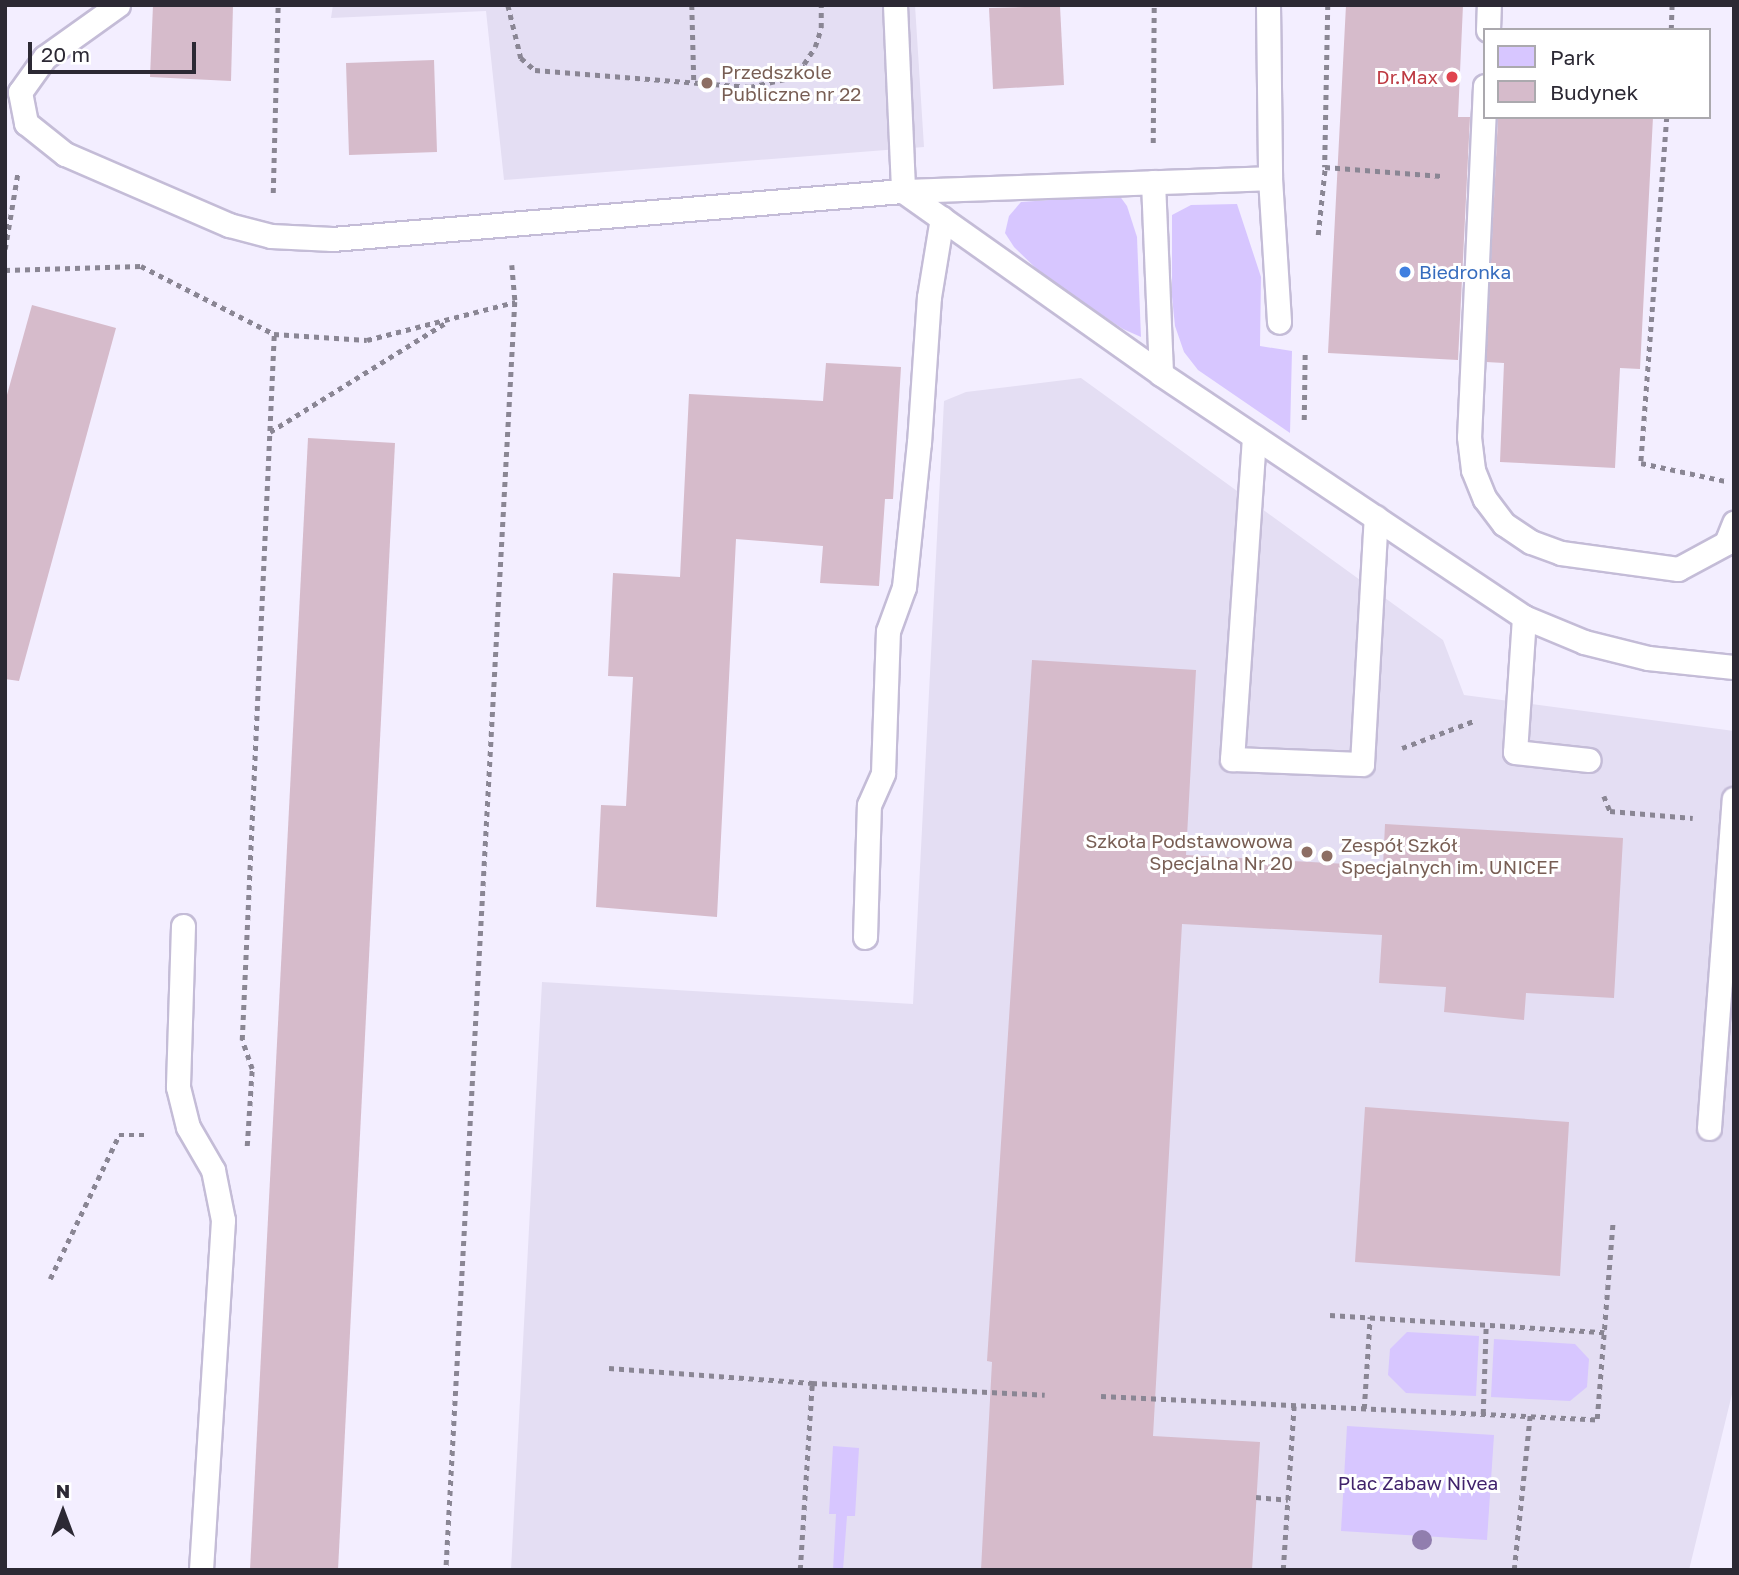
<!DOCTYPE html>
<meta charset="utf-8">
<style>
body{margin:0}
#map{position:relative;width:1739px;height:1575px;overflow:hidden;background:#f3eeff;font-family:"Golos Text",sans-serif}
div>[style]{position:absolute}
.built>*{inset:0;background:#e4def3}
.green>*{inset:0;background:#d7c6ff}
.building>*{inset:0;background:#d6bbcb}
.path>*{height:4.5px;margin-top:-2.25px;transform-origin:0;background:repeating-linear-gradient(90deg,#8a8694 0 5px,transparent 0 10px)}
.roads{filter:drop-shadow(2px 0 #c4bcd7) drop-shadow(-2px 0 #c4bcd7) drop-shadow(0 2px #c4bcd7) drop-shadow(0 -2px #c4bcd7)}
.service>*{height:23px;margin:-11.5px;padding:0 11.5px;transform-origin:11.5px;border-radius:11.5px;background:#fff}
.trees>*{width:20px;height:20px;margin:-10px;border-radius:50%;background:#917eae}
.dots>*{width:19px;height:19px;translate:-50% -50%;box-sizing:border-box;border:4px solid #fff;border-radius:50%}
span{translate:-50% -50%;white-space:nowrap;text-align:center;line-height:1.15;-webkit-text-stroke:6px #fff;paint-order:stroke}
.education-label{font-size:19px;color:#785e54}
.left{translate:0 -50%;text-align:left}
.right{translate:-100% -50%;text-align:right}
.health-label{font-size:19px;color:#be3a42}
.shop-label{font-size:19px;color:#366cbe}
.park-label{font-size:19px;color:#41236c}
.frame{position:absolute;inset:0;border:7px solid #2c2934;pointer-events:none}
.legend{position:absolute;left:1483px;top:28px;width:228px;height:91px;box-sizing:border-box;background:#fff;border:2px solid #aba9ae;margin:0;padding:9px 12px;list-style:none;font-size:21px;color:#2c2934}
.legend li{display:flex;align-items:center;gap:14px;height:35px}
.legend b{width:35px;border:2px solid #aba9ae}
.north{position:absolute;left:28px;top:1477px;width:70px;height:70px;-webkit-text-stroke:5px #fff;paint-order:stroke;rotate:0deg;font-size:19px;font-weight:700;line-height:28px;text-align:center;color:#2c2934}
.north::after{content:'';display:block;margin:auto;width:24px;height:32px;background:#2c2934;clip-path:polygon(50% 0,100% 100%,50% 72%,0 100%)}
.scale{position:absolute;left:28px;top:42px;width:168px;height:32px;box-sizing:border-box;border:4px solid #2c2934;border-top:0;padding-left:9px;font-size:21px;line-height:24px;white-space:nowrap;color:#2c2934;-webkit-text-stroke:5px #fff;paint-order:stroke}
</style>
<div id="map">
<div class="built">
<div style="clip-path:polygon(333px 5px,915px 5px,924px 147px,504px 180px,486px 11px,331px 18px)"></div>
<div style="clip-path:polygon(1081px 378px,1443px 640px,1464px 695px,1734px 731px,1734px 1386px,1689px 1570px,511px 1570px,542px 982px,913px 1004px,944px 401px,966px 392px)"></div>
</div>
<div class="green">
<div style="clip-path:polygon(1119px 195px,1127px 206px,1137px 237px,1141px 337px,1123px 329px,1048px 280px,1014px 247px,1005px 233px,1009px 216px,1021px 202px)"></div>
<div style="clip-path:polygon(1237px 204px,1261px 277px,1260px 346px,1292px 351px,1290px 433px,1198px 370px,1184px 352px,1175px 326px,1172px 297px,1172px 215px,1191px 205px)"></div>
<div style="clip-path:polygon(1407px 1332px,1479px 1336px,1476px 1396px,1406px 1393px,1388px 1375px,1390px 1349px)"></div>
<div style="clip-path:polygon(1494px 1339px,1575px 1344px,1589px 1359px,1587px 1387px,1570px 1401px,1491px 1397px)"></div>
<div style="clip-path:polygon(1347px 1426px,1494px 1435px,1487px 1540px,1341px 1531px)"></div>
<div style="clip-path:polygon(833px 1446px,859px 1448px,855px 1516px,847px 1516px,843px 1570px,833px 1570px,836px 1514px,829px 1514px)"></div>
</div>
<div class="building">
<div style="clip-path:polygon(153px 5px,233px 5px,231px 81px,150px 77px)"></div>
<div style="clip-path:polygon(1346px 5px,1463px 5px,1458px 117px,1470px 117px,1458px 360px,1328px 353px)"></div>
<div style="clip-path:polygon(1060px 6px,1064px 85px,993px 89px,989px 8px)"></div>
<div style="clip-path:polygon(434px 60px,437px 152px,349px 155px,346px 63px)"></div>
<div style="clip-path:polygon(1498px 117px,1653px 117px,1640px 369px,1620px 368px,1615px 468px,1500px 462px,1504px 363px,1486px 362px)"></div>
<div style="clip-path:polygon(32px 305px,116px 328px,19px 681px,5px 679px,5px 402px)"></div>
<div style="clip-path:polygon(826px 363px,901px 367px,893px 499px,885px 499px,879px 586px,820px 583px,823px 546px,736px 539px,717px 917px,596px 907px,601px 805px,626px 806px,633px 677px,608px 676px,613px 573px,680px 577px,689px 394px,823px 401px)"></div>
<div style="clip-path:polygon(308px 438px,395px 443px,338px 1570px,250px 1570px)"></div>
<div style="clip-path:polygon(1032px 660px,1196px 670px,1186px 855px,1383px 866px,1385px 824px,1623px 838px,1614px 998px,1526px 993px,1524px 1020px,1444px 1012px,1446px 987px,1379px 983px,1382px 935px,1182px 924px,1153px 1436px,1260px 1442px,1252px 1570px,981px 1570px,992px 1362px,987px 1361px)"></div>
<div style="clip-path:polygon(1365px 1107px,1569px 1122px,1560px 1276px,1355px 1262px)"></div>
</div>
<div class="path">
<div style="left:508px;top:5px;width:55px;rotate:76.2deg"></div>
<div style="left:521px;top:58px;width:18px;rotate:41deg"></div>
<div style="left:535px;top:70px;width:216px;rotate:4.5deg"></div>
<div style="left:750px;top:87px;width:39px;rotate:-13deg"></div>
<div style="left:788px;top:78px;width:21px;rotate:-41deg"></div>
<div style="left:804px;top:64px;width:20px;rotate:-57deg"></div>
<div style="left:815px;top:47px;width:20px;rotate:-72deg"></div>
<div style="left:821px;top:28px;width:23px;rotate:-90deg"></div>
<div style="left:692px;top:5px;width:79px;rotate:88.5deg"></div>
<div style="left:1328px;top:5px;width:162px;rotate:91.1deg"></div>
<div style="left:1325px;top:167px;width:117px;rotate:4.4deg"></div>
<div style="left:1671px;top:30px;width:25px;rotate:-88deg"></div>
<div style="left:1667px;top:117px;width:347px;rotate:94.3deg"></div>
<div style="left:1641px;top:463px;width:87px;rotate:12deg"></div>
<div style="left:1153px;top:143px;width:138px;rotate:-89.6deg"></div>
<div style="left:273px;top:193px;width:188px;rotate:-88.5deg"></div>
<div style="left:1318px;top:235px;width:68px;rotate:-84.1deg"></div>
<div style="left:5px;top:249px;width:79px;rotate:-80.5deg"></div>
<div style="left:512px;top:265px;width:37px;rotate:85deg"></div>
<div style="left:5px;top:270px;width:136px;rotate:-1.7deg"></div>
<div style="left:141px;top:266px;width:149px;rotate:27.1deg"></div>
<div style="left:274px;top:334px;width:93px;rotate:3.7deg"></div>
<div style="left:367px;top:340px;width:153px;rotate:-14.4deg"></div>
<div style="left:515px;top:302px;width:1270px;rotate:93.11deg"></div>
<div style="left:1304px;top:420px;width:68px;rotate:-89.2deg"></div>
<div style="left:270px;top:432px;width:208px;rotate:-31.9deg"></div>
<div style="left:1402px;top:748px;width:79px;rotate:-20.7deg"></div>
<div style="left:1604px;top:796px;width:16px;rotate:68deg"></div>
<div style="left:1610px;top:811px;width:83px;rotate:4.8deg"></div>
<div style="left:247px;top:1146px;width:77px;rotate:-86.3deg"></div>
<div style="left:252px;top:1069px;width:31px;rotate:-109deg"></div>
<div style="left:242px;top:1040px;width:707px;rotate:-87.4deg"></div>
<div style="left:50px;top:1279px;width:160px;rotate:-64.4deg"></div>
<div style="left:119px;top:1135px;width:30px"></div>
<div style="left:1330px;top:1315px;width:275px;rotate:3.6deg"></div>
<div style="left:609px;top:1368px;width:204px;rotate:4.2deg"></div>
<div style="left:1101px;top:1396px;width:497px;rotate:2.7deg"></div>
<div style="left:1597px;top:1419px;width:198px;rotate:-85.4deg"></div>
<div style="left:1364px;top:1409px;width:92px;rotate:-86.3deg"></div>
<div style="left:1483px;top:1414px;width:89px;rotate:-88.1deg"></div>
<div style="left:1256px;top:1497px;width:32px;rotate:5deg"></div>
<div style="left:800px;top:1570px;width:187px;rotate:-86.3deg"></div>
<div style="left:812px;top:1383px;width:233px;rotate:2.9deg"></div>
<div style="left:1283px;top:1570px;width:164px;rotate:-86.2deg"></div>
<div style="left:1514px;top:1570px;width:155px;rotate:-84.1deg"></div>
</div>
<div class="roads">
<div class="service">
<div style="left:118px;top:5px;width:90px;rotate:144.5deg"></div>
<div style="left:45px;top:57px;width:43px;rotate:125.5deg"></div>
<div style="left:20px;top:92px;width:32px;rotate:79deg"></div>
<div style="left:26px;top:123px;width:50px;rotate:38.5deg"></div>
<div style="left:65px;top:154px;width:179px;rotate:23.4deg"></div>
<div style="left:229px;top:225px;width:43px;rotate:14.7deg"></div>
<div style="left:271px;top:236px;width:61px;rotate:2.8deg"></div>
<div style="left:332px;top:239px;width:573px;rotate:-4.81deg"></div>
<div style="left:903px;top:191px;width:367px;rotate:-2deg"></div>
<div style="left:895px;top:5px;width:186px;rotate:87.5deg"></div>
<div style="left:903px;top:191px;width:316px;rotate:35.3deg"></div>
<div style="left:1161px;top:374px;width:437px;rotate:33.8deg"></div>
<div style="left:1524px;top:617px;width:65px;rotate:22.6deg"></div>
<div style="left:1584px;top:642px;width:66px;rotate:14deg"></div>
<div style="left:1648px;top:658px;width:86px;rotate:6deg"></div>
<div style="left:1268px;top:5px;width:173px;rotate:89.3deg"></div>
<div style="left:1270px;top:178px;width:144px;rotate:86.4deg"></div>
<div style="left:1488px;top:30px;width:25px;rotate:-88deg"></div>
<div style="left:1485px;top:86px;width:351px;rotate:92.6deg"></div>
<div style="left:1469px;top:437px;width:33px;rotate:83deg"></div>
<div style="left:1473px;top:470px;width:31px;rotate:68deg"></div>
<div style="left:1485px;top:499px;width:31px;rotate:53deg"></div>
<div style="left:1504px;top:524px;width:32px;rotate:34deg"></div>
<div style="left:1531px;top:542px;width:32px;rotate:20deg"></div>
<div style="left:1561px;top:553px;width:118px;rotate:7.8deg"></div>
<div style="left:1678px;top:569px;width:55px;rotate:-28.4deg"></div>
<div style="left:1726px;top:543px;width:22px;rotate:-68deg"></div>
<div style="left:1153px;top:182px;width:192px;rotate:87.6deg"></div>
<div style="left:1254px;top:437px;width:323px;rotate:93.9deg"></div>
<div style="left:1232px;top:759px;width:130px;rotate:2.2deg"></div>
<div style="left:1362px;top:764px;width:247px;rotate:-86.8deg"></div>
<div style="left:1524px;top:617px;width:135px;rotate:93.8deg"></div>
<div style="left:1515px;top:752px;width:74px;rotate:6.2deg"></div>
<div style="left:183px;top:926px;width:161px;rotate:91.8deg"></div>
<div style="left:178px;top:1087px;width:41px;rotate:76deg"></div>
<div style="left:188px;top:1127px;width:50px;rotate:59.8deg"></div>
<div style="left:213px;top:1170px;width:51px;rotate:78.7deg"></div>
<div style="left:223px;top:1220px;width:351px;rotate:93.6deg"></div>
<div style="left:865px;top:937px;width:132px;rotate:-88.3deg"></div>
<div style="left:869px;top:805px;width:35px;rotate:-66deg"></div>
<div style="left:883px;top:773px;width:142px;rotate:-88deg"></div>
<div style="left:888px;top:631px;width:47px;rotate:-70deg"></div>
<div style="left:904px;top:587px;width:145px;rotate:-84.1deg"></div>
<div style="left:919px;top:443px;width:146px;rotate:-86.1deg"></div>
<div style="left:929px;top:297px;width:80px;rotate:-80.7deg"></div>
<div style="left:1709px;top:1128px;width:330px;rotate:-85.7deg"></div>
</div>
</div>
<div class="trees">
<div style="left:1422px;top:1540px"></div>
</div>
<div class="dots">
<div style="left:1452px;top:77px;background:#e0444e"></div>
<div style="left:707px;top:83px;background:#8d6e63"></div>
<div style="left:1405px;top:272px;background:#3f7fe0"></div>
<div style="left:1307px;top:852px;background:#8d6e63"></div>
<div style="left:1327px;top:856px;background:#8d6e63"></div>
</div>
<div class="education-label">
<span class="left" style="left:721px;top:83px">Przedszkole<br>Publiczne nr 22</span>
<span class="right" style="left:1293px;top:852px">Szkoła Podstawowowa<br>Specjalna Nr 20</span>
<span class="left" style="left:1341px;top:856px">Zespół Szkół<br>Specjalnych im. UNICEF</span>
</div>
<div class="health-label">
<span class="right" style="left:1438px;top:77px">Dr.Max</span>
</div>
<div class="shop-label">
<span class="left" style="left:1419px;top:272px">Biedronka</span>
</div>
<div class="park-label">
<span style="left:1418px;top:1483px">Plac Zabaw Nivea</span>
</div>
<div class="frame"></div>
<ul class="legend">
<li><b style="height:19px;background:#d7c6ff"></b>Park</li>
<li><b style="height:19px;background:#d6bbcb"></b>Budynek</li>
</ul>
<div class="north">N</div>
<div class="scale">20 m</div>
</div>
